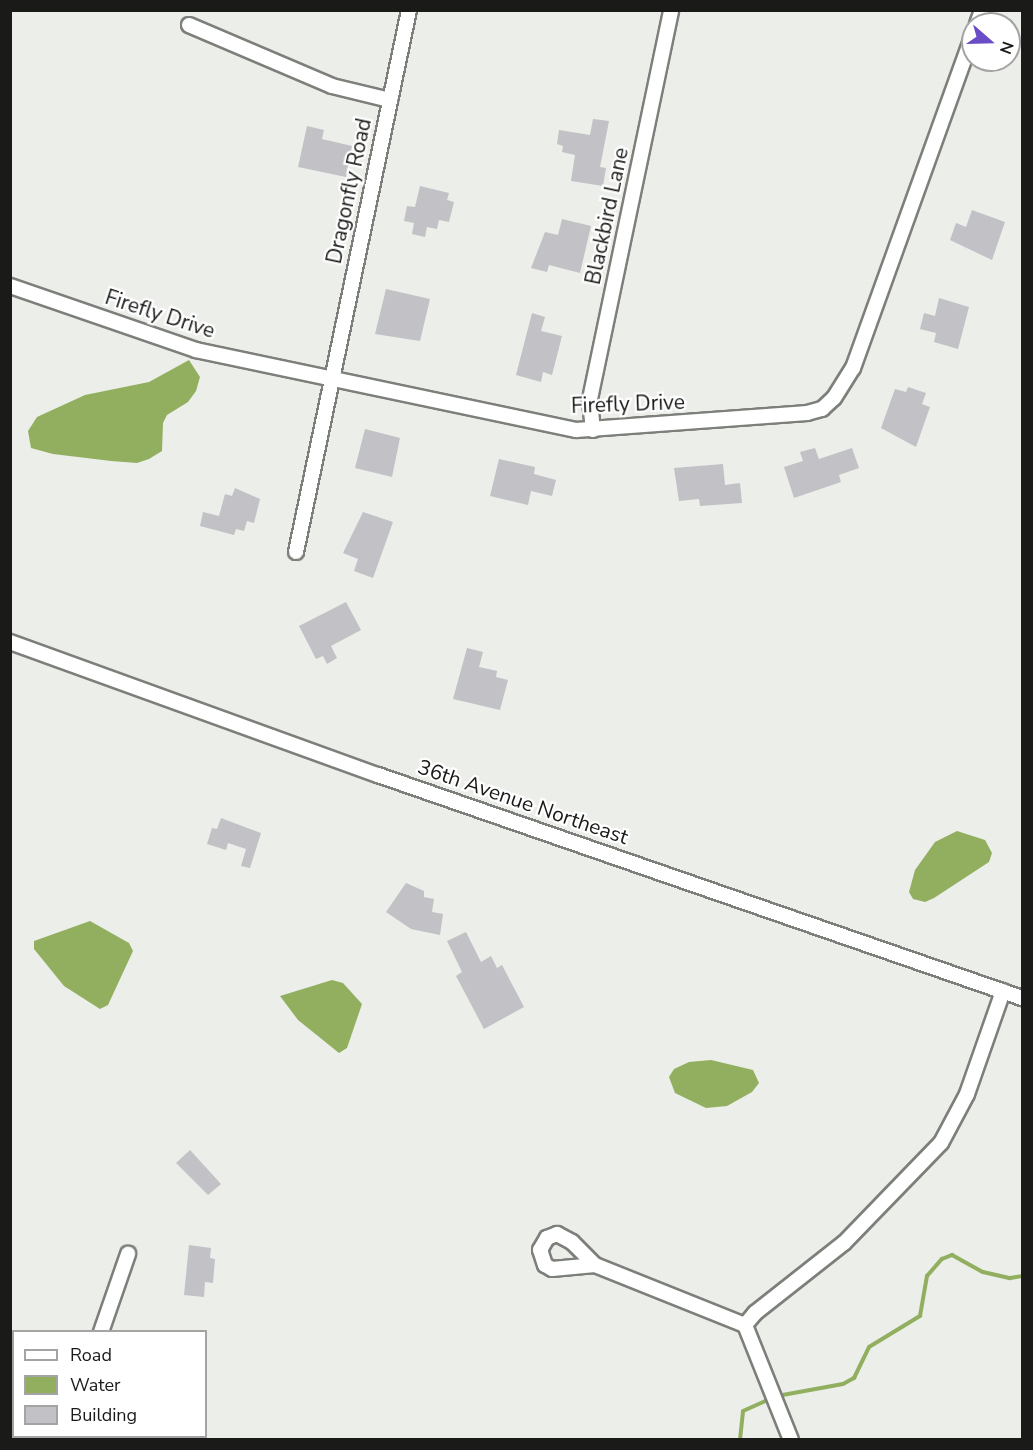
<!DOCTYPE html>
<style>
body{margin:0}
#map{position:relative;width:1033px;height:1450px;overflow:hidden;background:#eceee9;font-family:"Nunito Sans",sans-serif}
div>[style]{position:absolute}
.water>*{inset:0;background:#92af60}
.stream>*{height:4px;margin:-2px;padding:0 2px;transform-origin:2px;border-radius:2px;background:#92af60}
.building>*{inset:0;background:#c1c1c6}
.roads{filter:drop-shadow(2px 0 #7d7f7a) drop-shadow(-2px 0 #7d7f7a) drop-shadow(0 2px #7d7f7a) drop-shadow(0 -2px #7d7f7a)}
.street>*{height:14px;margin:-7px;padding:0 7px;transform-origin:7px;border-radius:7px;background:#fff}
span{translate:-50% -50%;white-space:nowrap;text-align:center;line-height:1.15;-webkit-text-stroke:4.5px #fff;paint-order:stroke}
.street-label{font-size:21px;color:#1a1b19}
.frame{position:absolute;inset:0;border:12px solid #1a1b19;pointer-events:none}
.legend{position:absolute;left:12px;top:1330px;width:195px;height:108px;box-sizing:border-box;background:#fff;border:2px solid #a3a4a3;margin:0;padding:8px 10px;list-style:none;font-size:18px;color:#1a1b19}
.legend li{display:flex;align-items:center;gap:12px;height:30px}
.legend b{width:30px;border:2px solid #a3a4a3}
.north{position:absolute;left:961px;top:12px;width:60px;height:60px;box-sizing:border-box;background:#fff;border:2px solid #a3a4a3;border-radius:50%;rotate:110deg;font-size:16px;font-weight:700;line-height:24px;text-align:center;color:#1a1b19}
.north::after{content:'';display:block;margin:auto;width:21px;height:27px;background:#684dc6;clip-path:polygon(50% 0,100% 100%,50% 72%,0 100%)}
</style>
<div id="map">
<div class="water">
<div style="clip-path:polygon(189px 360px,200px 377px,196px 391px,188px 402px,167px 415px,163px 423px,162px 451px,149px 459px,137px 463px,111px 461px,53px 454px,31px 448px,28px 431px,37px 417px,85px 395px,149px 382px)"></div>
<div style="clip-path:polygon(957px 831px,985px 840px,992px 853px,989px 862px,934px 898px,925px 902px,913px 899px,909px 892px,915px 870px,935px 842px)"></div>
<div style="clip-path:polygon(90px 921px,129px 943px,133px 951px,108px 1005px,100px 1009px,64px 986px,34px 949px,34px 941px)"></div>
<div style="clip-path:polygon(332px 980px,343px 983px,362px 1004px,347px 1048px,339px 1053px,298px 1020px,280px 996px)"></div>
<div style="clip-path:polygon(711px 1060px,753px 1070px,759px 1083px,752px 1092px,727px 1106px,706px 1108px,675px 1093px,669px 1077px,674px 1069px,689px 1062px)"></div>
</div>
<div class="stream">
<div style="left:777px;top:1396px;width:67px;rotate:-10.3deg"></div>
<div style="left:843px;top:1384px;width:13px;rotate:-29deg"></div>
<div style="left:854px;top:1378px;width:34px;rotate:-64deg"></div>
<div style="left:869px;top:1347px;width:60px;rotate:-31.3deg"></div>
<div style="left:920px;top:1316px;width:41px;rotate:-80.1deg"></div>
<div style="left:927px;top:1276px;width:23px;rotate:-49deg"></div>
<div style="left:942px;top:1259px;width:11px;rotate:-22deg"></div>
<div style="left:952px;top:1255px;width:35px;rotate:29deg"></div>
<div style="left:983px;top:1272px;width:28px;rotate:13deg"></div>
<div style="left:1010px;top:1278px;width:12px;rotate:-9deg"></div>
<div style="left:740px;top:1440px;width:29px;rotate:-84deg"></div>
<div style="left:743px;top:1411px;width:30px;rotate:-24deg"></div>
</div>
<div class="building">
<div style="clip-path:polygon(593px 119px,609px 121px,600px 167px,606px 168px,603px 186px,571px 181px,575px 155px,562px 152px,563px 146px,557px 144px,559px 130px,590px 135px)"></div>
<div style="clip-path:polygon(307px 126px,324px 130px,322px 139px,352px 146px,346px 177px,298px 167px)"></div>
<div style="clip-path:polygon(420px 186px,449px 193px,447px 200px,454px 202px,449px 222px,439px 220px,437px 229px,427px 227px,425px 237px,412px 234px,414px 223px,404px 221px,407px 206px,415px 207px)"></div>
<div style="clip-path:polygon(972px 210px,1005px 222px,992px 260px,950px 240px,956px 223px,966px 227px)"></div>
<div style="clip-path:polygon(562px 219px,591px 226px,580px 273px,549px 265px,547px 272px,531px 268px,545px 232px,558px 235px)"></div>
<div style="clip-path:polygon(386px 289px,430px 299px,420px 341px,375px 334px)"></div>
<div style="clip-path:polygon(939px 298px,969px 307px,958px 349px,934px 342px,936px 333px,920px 329px,924px 313px,935px 316px)"></div>
<div style="clip-path:polygon(532px 313px,545px 317px,541px 331px,562px 336px,552px 375px,543px 372px,541px 382px,516px 375px)"></div>
<div style="clip-path:polygon(908px 387px,926px 393px,922px 404px,930px 407px,916px 447px,881px 428px,895px 389px,906px 392px)"></div>
<div style="clip-path:polygon(365px 429px,400px 438px,392px 477px,355px 468px)"></div>
<div style="clip-path:polygon(815px 448px,819px 459px,852px 448px,859px 468px,839px 475px,841px 482px,794px 498px,784px 467px,803px 461px,800px 452px)"></div>
<div style="clip-path:polygon(499px 459px,535px 467px,534px 474px,556px 480px,552px 496px,531px 491px,528px 505px,490px 496px)"></div>
<div style="clip-path:polygon(723px 464px,725px 485px,740px 483px,742px 503px,700px 506px,699px 499px,679px 501px,674px 468px)"></div>
<div style="clip-path:polygon(235px 488px,260px 499px,254px 523px,247px 521px,244px 531px,236px 529px,234px 535px,200px 526px,203px 512px,219px 516px,225px 494px,232px 496px)"></div>
<div style="clip-path:polygon(363px 512px,393px 522px,373px 578px,354px 571px,358px 559px,343px 553px)"></div>
<div style="clip-path:polygon(346px 602px,361px 630px,331px 646px,337px 658px,327px 664px,323px 656px,316px 659px,299px 626px)"></div>
<div style="clip-path:polygon(467px 648px,483px 652px,479px 667px,497px 671px,496px 677px,508px 680px,500px 710px,453px 699px)"></div>
<div style="clip-path:polygon(221px 818px,261px 833px,250px 868px,241px 866px,246px 849px,228px 843px,226px 850px,207px 844px,212px 828px,217px 829px)"></div>
<div style="clip-path:polygon(406px 883px,424px 891px,424px 897px,434px 899px,432px 912px,443px 914px,440px 935px,411px 929px,386px 912px)"></div>
<div style="clip-path:polygon(466px 932px,481px 962px,491px 956px,497px 968px,502px 965px,524px 1007px,484px 1029px,456px 976px,462px 972px,447px 941px)"></div>
<div style="clip-path:polygon(190px 1150px,221px 1184px,208px 1195px,176px 1163px)"></div>
<div style="clip-path:polygon(189px 1245px,211px 1248px,210px 1258px,215px 1259px,213px 1283px,205px 1282px,204px 1297px,184px 1295px)"></div>
</div>
<div class="roads">
<div class="street">
<div style="left:977px;top:24px;width:15px;rotate:-70deg"></div>
<div style="left:189px;top:25px;width:155px;rotate:23.1deg"></div>
<div style="left:332px;top:86px;width:60px;rotate:13.6deg"></div>
<div style="left:10px;top:286px;width:197px;rotate:19deg"></div>
<div style="left:196px;top:350px;width:388px;rotate:11.9deg"></div>
<div style="left:576px;top:430px;width:232px;rotate:-4.2deg"></div>
<div style="left:807px;top:413px;width:16px;rotate:-15deg"></div>
<div style="left:822px;top:409px;width:16px;rotate:-43deg"></div>
<div style="left:834px;top:398px;width:36px;rotate:-58deg"></div>
<div style="left:853px;top:368px;width:354px;rotate:-70.2deg"></div>
<div style="left:593px;top:430px;width:31px;rotate:-96deg"></div>
<div style="left:590px;top:399px;width:397px;rotate:-78.2deg"></div>
<div style="left:296px;top:552px;width:554px;rotate:-78.22deg"></div>
<div style="left:10px;top:642px;width:391px;rotate:19.9deg"></div>
<div style="left:378px;top:775px;width:682px;rotate:19.1deg"></div>
<div style="left:595px;top:1265px;width:43px;rotate:174.7deg"></div>
<div style="left:552px;top:1269px;width:8px;rotate:-150deg"></div>
<div style="left:545px;top:1265px;width:16px;rotate:-108deg"></div>
<div style="left:540px;top:1250px;width:14px;rotate:-60deg"></div>
<div style="left:547px;top:1238px;width:11px;rotate:-22deg"></div>
<div style="left:557px;top:1234px;width:17px;rotate:28deg"></div>
<div style="left:572px;top:1242px;width:33px;rotate:45deg"></div>
<div style="left:595px;top:1265px;width:162px;rotate:21.8deg"></div>
<div style="left:745px;top:1325px;width:124px;rotate:68.2deg"></div>
<div style="left:745px;top:1325px;width:16px;rotate:-50deg"></div>
<div style="left:755px;top:1313px;width:113px;rotate:-38.2deg"></div>
<div style="left:844px;top:1243px;width:139px;rotate:-45.9deg"></div>
<div style="left:941px;top:1143px;width:55px;rotate:-62deg"></div>
<div style="left:967px;top:1094px;width:109px;rotate:-70.7deg"></div>
<div style="left:101px;top:1332px;width:83px;rotate:-70.9deg"></div>
<div style="left:63px;top:1440px;width:4px;rotate:-76deg"></div>
</div>
</div>
<div class="street-label">
<span style="left:349px;top:191px;rotate:-78deg">Dragonfly Road</span>
<span style="left:607px;top:216px;rotate:-78deg">Blackbird Lane</span>
<span style="left:160px;top:314px;rotate:18deg">Firefly Drive</span>
<span style="left:628px;top:404px;rotate:-2deg">Firefly Drive</span>
<span style="left:523px;top:802px;rotate:19deg">36th Avenue Northeast</span>
</div>
<div class="frame"></div>
<ul class="legend">
<li><b style="height:8px;background:#fff"></b>Road</li>
<li><b style="height:16px;background:#92af60"></b>Water</li>
<li><b style="height:16px;background:#c1c1c6"></b>Building</li>
</ul>
<div class="north">N</div>
</div>
